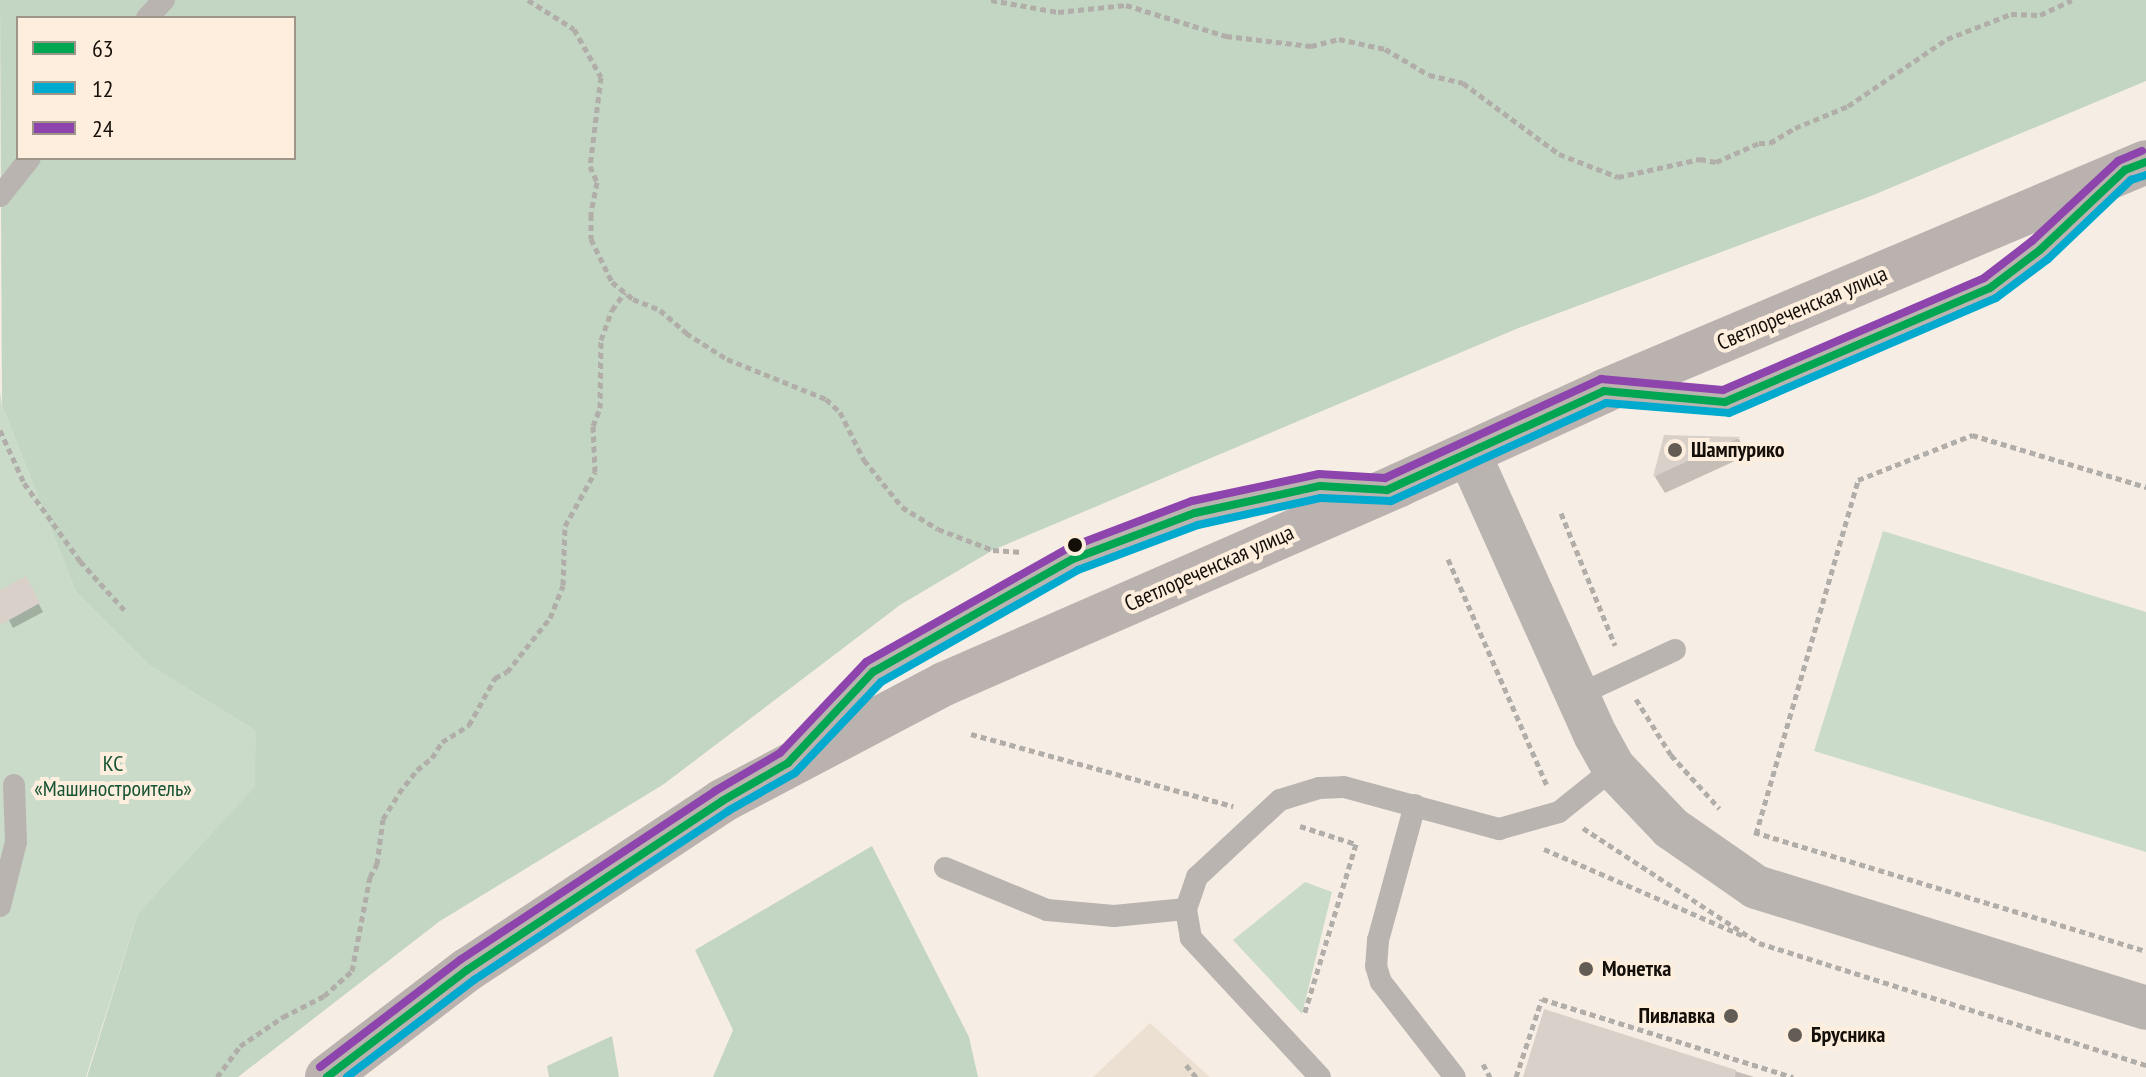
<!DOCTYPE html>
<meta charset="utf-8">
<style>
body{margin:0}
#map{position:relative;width:2146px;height:1077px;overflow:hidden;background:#f6eee5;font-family:"PT Sans Narrow",sans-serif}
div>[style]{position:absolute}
.education>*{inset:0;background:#ebe0d2}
.green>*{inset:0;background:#cadbca}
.forest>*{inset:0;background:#c3d5c3}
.shadow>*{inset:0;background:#0003}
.building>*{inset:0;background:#d8d0c9}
.path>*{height:5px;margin-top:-2.5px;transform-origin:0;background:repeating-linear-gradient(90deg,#b1ada9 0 6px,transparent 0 10px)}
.service>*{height:22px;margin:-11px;padding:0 11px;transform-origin:11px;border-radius:11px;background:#bab4b0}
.minor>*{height:44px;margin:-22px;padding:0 22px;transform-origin:22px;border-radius:22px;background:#bab4b0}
.secondary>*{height:44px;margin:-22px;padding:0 22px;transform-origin:22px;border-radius:22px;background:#bab2ae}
.bus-1>*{height:8px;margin:-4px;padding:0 4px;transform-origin:4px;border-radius:4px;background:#00a651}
.bus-2>*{height:8px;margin:-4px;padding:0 4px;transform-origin:4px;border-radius:4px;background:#00a9ce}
.bus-3>*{height:8px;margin:-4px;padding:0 4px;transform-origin:4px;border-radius:4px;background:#8e44ad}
.dots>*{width:22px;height:22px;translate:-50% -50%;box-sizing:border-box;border:4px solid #fdeede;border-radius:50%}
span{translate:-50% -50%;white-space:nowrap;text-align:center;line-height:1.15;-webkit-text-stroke:8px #fdeede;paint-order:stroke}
.street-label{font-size:22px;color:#150f09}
.poi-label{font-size:22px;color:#150f09;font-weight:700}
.left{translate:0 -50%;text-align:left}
.right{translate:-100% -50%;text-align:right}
.park-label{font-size:22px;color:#155333}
.legend{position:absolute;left:16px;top:16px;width:280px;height:144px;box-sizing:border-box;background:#fdeede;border:2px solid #a09589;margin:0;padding:10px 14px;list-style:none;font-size:24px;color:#150f09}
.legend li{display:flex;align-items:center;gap:16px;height:40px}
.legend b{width:40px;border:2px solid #a09589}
</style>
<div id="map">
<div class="education">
<div style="clip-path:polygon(1150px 1023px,1210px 1077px,1093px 1077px)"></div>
</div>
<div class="green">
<div style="clip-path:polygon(0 392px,2px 406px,76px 592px,149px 665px,256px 731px,256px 787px,138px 913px,86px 1077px,0 1077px)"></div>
<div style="clip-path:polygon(1883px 531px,2146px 612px,2146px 852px,1814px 751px)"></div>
<div style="clip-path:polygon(1305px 882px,1332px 892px,1302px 1014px,1233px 940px)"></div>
</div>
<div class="forest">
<div style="clip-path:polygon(evenodd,0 0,2146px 0,2146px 81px,1871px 196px,1521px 327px,993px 550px,900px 605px,664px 784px,440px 921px,238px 1077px,87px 1077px,138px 913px,255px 787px,256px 731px,149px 665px,76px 592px,2px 406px,0 0,18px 18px,294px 18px,294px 158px,18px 158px,18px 18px)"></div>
<div style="clip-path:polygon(872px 846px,969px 1037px,978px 1077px,713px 1077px,733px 1030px,695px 950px)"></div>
<div style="clip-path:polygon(612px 1036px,619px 1077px,549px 1077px,547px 1066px)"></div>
</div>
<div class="shadow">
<div style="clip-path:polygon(1665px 437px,1739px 439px,1748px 455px,1665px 493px,1655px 477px)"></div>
<div style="clip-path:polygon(26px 579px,43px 612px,13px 628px,0 603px,0 593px)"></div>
<div style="clip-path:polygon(1545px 1012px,1754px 1077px,1525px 1077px)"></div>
</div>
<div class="building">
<div style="clip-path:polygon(1664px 435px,1741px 437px,1653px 477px)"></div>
<div style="clip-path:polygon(26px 576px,40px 603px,0 625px,0 590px)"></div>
<div style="clip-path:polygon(1544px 1009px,1736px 1070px,1735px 1077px,1523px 1077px)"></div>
</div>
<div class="path">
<div style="left:528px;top:0;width:54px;rotate:32.2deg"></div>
<div style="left:574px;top:29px;width:55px;rotate:60.6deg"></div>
<div style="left:601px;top:77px;width:90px;rotate:97deg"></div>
<div style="left:590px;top:166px;width:17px;rotate:66deg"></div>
<div style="left:597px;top:182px;width:33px;rotate:101deg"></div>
<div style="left:591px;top:214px;width:25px;rotate:90deg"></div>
<div style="left:591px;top:239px;width:48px;rotate:64deg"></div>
<div style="left:612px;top:282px;width:27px;rotate:39deg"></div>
<div style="left:633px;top:299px;width:29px;rotate:22deg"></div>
<div style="left:660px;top:310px;width:35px;rotate:41deg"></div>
<div style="left:686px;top:333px;width:49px;rotate:32.4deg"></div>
<div style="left:727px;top:359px;width:107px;rotate:22deg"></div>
<div style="left:826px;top:399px;width:19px;rotate:43deg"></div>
<div style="left:840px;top:412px;width:54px;rotate:63.4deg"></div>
<div style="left:864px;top:460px;width:60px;rotate:51deg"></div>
<div style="left:902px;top:507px;width:42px;rotate:31.4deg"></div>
<div style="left:938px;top:529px;width:59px;rotate:20.9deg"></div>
<div style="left:993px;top:550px;width:29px;rotate:4deg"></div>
<div style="left:991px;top:0;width:68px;rotate:10.2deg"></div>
<div style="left:1058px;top:12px;width:68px;rotate:-5.9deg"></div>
<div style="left:1126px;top:5px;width:105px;rotate:17.2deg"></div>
<div style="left:1226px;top:36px;width:86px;rotate:6.7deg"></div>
<div style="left:1311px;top:46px;width:29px;rotate:-14deg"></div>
<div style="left:1339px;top:39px;width:47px;rotate:12.3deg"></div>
<div style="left:1385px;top:49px;width:51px;rotate:30.6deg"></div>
<div style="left:1429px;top:75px;width:35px;rotate:13deg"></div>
<div style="left:1463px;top:83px;width:119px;rotate:36.5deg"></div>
<div style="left:1559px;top:154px;width:63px;rotate:21.3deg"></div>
<div style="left:1618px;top:177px;width:84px;rotate:-12.4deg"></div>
<div style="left:1700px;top:159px;width:16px;rotate:11deg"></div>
<div style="left:1716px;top:162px;width:47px;rotate:-23.8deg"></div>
<div style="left:1759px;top:143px;width:11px"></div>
<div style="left:1770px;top:143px;width:29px;rotate:-31deg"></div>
<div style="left:1795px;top:128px;width:57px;rotate:-22.5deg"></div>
<div style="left:1848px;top:106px;width:120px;rotate:-34.1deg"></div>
<div style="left:1947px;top:39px;width:69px;rotate:-21.3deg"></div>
<div style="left:2011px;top:14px;width:29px;rotate:2deg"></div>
<div style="left:2040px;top:15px;width:35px;rotate:-25deg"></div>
<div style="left:0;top:430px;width:58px;rotate:65.6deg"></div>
<div style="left:24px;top:483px;width:96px;rotate:54.3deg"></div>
<div style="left:80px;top:561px;width:70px;rotate:47.9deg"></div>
<div style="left:1561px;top:513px;width:143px;rotate:67.8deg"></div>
<div style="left:1448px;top:559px;width:248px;rotate:66.4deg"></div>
<div style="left:1636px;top:699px;width:66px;rotate:58deg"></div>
<div style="left:1671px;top:755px;width:72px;rotate:47.8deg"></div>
<div style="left:971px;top:734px;width:272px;rotate:15.4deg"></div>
<div style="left:1300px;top:826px;width:59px;rotate:17.8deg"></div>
<div style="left:1356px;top:844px;width:179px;rotate:106.9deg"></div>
<div style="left:1583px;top:828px;width:210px;rotate:33.2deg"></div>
<div style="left:1759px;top:943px;width:406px;rotate:17.5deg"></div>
<div style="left:1754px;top:832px;width:410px;rotate:16.9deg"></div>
<div style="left:1756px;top:834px;width:368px;rotate:-73.9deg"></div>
<div style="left:1858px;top:480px;width:123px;rotate:-21.5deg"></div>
<div style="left:1972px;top:435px;width:182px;rotate:16.6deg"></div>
<div style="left:1544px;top:849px;width:218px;rotate:23.5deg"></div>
<div style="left:1483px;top:1064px;width:15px;rotate:62deg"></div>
<div style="left:1186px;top:1065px;width:16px;rotate:50deg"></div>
<div style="left:217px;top:1077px;width:39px;rotate:-53deg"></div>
<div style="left:240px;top:1046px;width:52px;rotate:-34deg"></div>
<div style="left:283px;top:1017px;width:46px;rotate:-27.1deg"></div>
<div style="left:324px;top:996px;width:38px;rotate:-42deg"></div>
<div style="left:352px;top:971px;width:96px;rotate:-79.2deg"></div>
<div style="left:370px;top:877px;width:15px;rotate:-62deg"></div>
<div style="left:377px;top:864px;width:45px;rotate:-82.4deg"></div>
<div style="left:383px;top:819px;width:31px;rotate:-58deg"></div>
<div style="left:399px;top:793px;width:29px;rotate:-52deg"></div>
<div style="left:417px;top:770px;width:19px;rotate:-39deg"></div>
<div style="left:432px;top:758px;width:19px;rotate:-58deg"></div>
<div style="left:442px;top:742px;width:32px;rotate:-32deg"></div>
<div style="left:469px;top:725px;width:54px;rotate:-61deg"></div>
<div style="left:495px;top:678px;width:13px;rotate:-27deg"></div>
<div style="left:507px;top:672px;width:69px;rotate:-51.5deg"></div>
<div style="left:550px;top:618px;width:35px;rotate:-68deg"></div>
<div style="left:563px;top:585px;width:59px;rotate:-88.1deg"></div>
<div style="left:565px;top:526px;width:62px;rotate:-60.9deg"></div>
<div style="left:595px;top:472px;width:46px;rotate:-92.5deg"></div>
<div style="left:593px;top:426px;width:19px;rotate:-69deg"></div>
<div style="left:600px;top:408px;width:68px;rotate:-89.2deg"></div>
<div style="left:601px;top:340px;width:32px;rotate:-70deg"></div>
<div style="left:612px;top:310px;width:22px;rotate:-54deg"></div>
<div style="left:1516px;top:1077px;width:82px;rotate:-71.6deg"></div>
<div style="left:1542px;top:999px;width:263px;rotate:17.3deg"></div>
</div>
<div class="service">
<div style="left:147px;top:18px;width:25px;rotate:-47deg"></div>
<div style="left:0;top:196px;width:48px;rotate:-51.7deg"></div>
<div style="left:1621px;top:393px;width:104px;rotate:4.9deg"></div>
<div style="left:1725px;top:402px;width:89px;rotate:-22.5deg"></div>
<div style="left:1807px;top:368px;width:200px;rotate:-23.6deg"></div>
<div style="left:1990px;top:288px;width:63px;rotate:-37.2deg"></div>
<div style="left:2040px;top:250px;width:82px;rotate:-43deg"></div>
<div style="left:1578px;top:695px;width:107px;rotate:-24.9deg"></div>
<div style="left:808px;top:742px;width:96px;rotate:-47.1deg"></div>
<div style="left:873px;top:672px;width:230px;rotate:-29.5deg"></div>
<div style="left:1073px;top:559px;width:130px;rotate:-20.7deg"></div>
<div style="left:1195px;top:513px;width:128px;rotate:-12.2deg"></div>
<div style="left:1320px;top:486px;width:46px;rotate:3.7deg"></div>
<div style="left:1415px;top:805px;width:140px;rotate:105.3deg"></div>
<div style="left:1378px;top:940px;width:26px;rotate:94deg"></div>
<div style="left:1376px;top:966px;width:17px;rotate:73deg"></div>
<div style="left:1381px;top:982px;width:120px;rotate:52.1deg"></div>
<div style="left:945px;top:868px;width:110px;rotate:22.4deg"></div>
<div style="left:1047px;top:910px;width:67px;rotate:5.1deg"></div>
<div style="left:1114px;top:916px;width:72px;rotate:-5.6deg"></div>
<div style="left:0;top:906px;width:66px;rotate:-76deg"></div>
<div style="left:16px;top:842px;width:57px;rotate:-92deg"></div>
<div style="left:1320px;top:1077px;width:190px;rotate:-132.9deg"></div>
<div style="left:1191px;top:938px;width:29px;rotate:-100deg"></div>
<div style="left:1186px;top:909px;width:34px;rotate:-71deg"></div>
<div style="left:1197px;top:877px;width:113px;rotate:-42.9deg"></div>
<div style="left:1280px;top:800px;width:41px;rotate:-17.1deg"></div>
<div style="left:1319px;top:788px;width:25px;rotate:-2deg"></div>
<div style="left:1344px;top:787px;width:161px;rotate:15.2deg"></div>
<div style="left:1499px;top:829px;width:62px;rotate:-15.8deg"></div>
<div style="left:1559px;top:812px;width:70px;rotate:-38.7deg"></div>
</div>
<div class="minor">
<div style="left:1469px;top:454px;width:309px;rotate:65.8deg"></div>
<div style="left:1596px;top:736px;width:37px;rotate:61deg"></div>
<div style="left:1614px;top:768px;width:83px;rotate:46.5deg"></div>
<div style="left:1671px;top:828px;width:103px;rotate:34.8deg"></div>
<div style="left:1756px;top:887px;width:408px;rotate:17.2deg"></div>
</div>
<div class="secondary">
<div style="left:327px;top:1077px;width:176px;rotate:-37.4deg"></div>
<div style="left:467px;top:970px;width:306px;rotate:-33.5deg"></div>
<div style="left:722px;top:801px;width:251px;rotate:-27.8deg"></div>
<div style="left:944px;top:684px;width:497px;rotate:-23.6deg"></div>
<div style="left:1399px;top:485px;width:226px;rotate:-24.6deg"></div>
<div style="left:1604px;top:391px;width:588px;rotate:-22.9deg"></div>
</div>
<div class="bus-1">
<div style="left:327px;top:1077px;width:176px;rotate:-37.4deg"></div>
<div style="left:467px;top:970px;width:306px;rotate:-33.5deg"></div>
<div style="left:722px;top:801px;width:76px;rotate:-29.9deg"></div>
<div style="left:788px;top:763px;width:125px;rotate:-47deg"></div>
<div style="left:873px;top:672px;width:230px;rotate:-29.5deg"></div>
<div style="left:1073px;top:559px;width:130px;rotate:-20.7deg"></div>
<div style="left:1195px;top:513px;width:128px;rotate:-12.2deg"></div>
<div style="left:1320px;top:486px;width:67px;rotate:3.4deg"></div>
<div style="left:1387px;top:490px;width:239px;rotate:-24.5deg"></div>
<div style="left:1604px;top:391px;width:121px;rotate:5.2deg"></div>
<div style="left:1725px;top:402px;width:288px;rotate:-23.3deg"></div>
<div style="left:1990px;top:288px;width:63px;rotate:-37.2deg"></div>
<div style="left:2040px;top:250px;width:117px;rotate:-43.3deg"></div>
<div style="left:2125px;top:170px;width:22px;rotate:-21deg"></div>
</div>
<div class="bus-2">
<div style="left:347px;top:1077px;width:160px;rotate:-37.4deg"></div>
<div style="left:474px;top:980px;width:305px;rotate:-33.6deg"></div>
<div style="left:728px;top:811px;width:77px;rotate:-29.6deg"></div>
<div style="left:795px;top:773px;width:125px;rotate:-46.6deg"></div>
<div style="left:881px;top:682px;width:227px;rotate:-29.6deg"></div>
<div style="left:1078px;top:570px;width:128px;rotate:-20.6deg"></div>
<div style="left:1198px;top:525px;width:126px;rotate:-12.4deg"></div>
<div style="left:1321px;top:498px;width:70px;rotate:2.5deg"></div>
<div style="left:1391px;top:501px;width:236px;rotate:-24.5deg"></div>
<div style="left:1606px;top:403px;width:123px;rotate:4.6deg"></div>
<div style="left:1729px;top:413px;width:291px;rotate:-23.3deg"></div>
<div style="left:1996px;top:298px;width:65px;rotate:-36.9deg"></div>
<div style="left:2048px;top:259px;width:115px;rotate:-43.6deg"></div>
<div style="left:2131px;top:180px;width:16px;rotate:-18deg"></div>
</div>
<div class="bus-3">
<div style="left:320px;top:1067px;width:176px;rotate:-37.4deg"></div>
<div style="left:460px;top:960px;width:306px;rotate:-33.5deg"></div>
<div style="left:715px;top:791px;width:75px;rotate:-30.3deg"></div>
<div style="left:780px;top:753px;width:125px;rotate:-46.6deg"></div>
<div style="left:866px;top:662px;width:232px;rotate:-29.4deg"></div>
<div style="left:1068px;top:548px;width:133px;rotate:-20.8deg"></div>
<div style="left:1192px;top:501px;width:130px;rotate:-12deg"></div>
<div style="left:1319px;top:474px;width:66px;rotate:3.5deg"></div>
<div style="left:1385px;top:478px;width:238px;rotate:-24.6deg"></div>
<div style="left:1601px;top:379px;width:122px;rotate:5.2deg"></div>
<div style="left:1723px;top:390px;width:284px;rotate:-23.2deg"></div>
<div style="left:1984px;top:278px;width:61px;rotate:-37.6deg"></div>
<div style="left:2032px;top:241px;width:117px;rotate:-42.9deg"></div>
<div style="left:2118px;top:161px;width:26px;rotate:-23deg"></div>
</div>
<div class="dots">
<div style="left:1675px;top:450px;background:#645d56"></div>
<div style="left:1075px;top:545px;background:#150f09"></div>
<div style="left:1586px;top:969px;background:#645d56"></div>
<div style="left:1731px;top:1016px;background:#645d56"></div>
<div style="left:1795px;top:1035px;background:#645d56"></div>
</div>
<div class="street-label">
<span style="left:1802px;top:308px;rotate:-23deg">Светлореченская улица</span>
<span style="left:1209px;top:568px;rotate:-24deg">Светлореченская улица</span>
</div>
<div class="poi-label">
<span class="left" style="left:1691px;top:450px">Шампурико</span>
<span class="left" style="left:1602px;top:969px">Монетка</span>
<span class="right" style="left:1715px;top:1016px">Пивлавка</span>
<span class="left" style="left:1811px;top:1035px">Брусника</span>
</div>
<div class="park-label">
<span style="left:113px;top:776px">КС<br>«Машиностроитель»</span>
</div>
<ul class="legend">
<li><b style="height:10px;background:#00a651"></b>63</li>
<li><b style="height:10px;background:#00a9ce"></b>12</li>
<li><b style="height:10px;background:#8e44ad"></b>24</li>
</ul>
</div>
